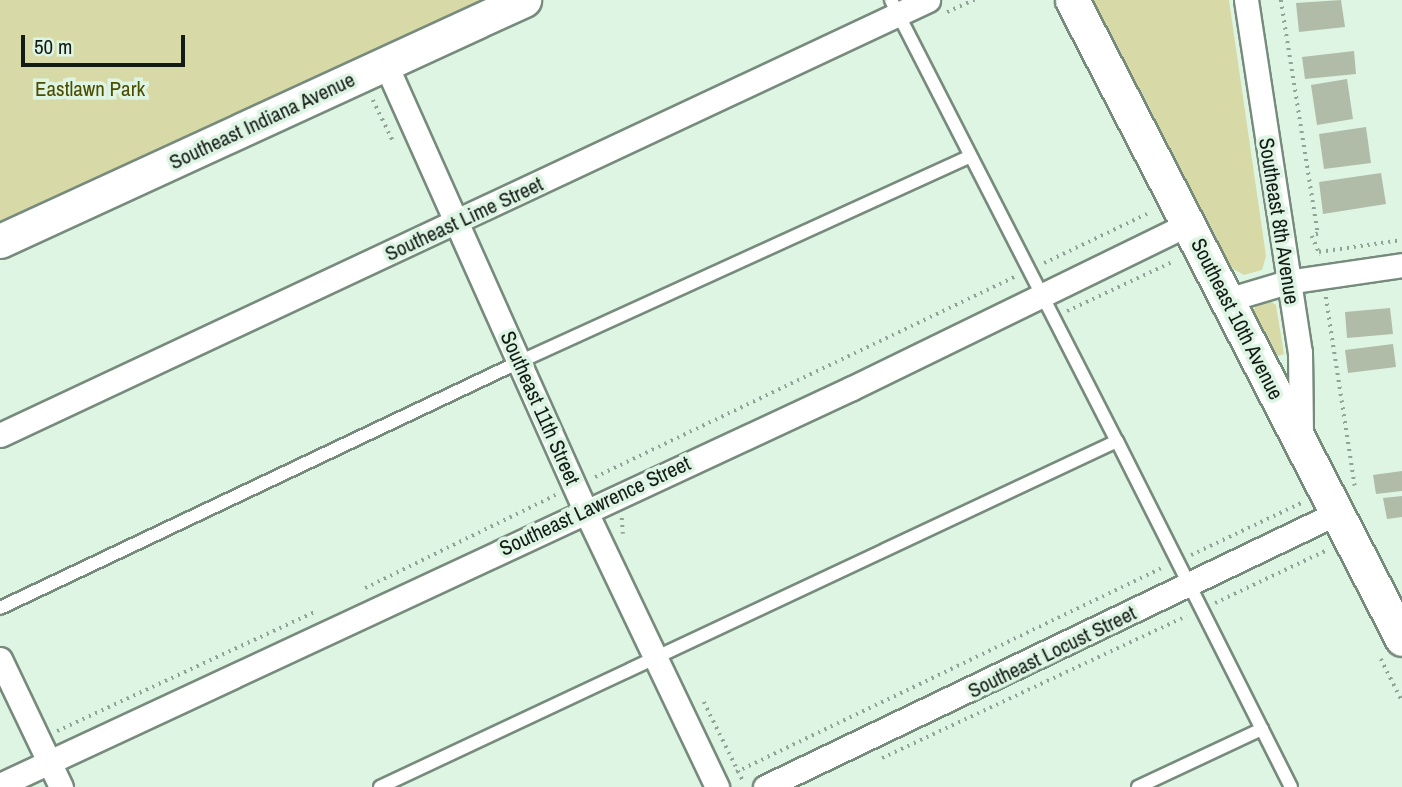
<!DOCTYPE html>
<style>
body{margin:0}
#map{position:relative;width:1402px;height:787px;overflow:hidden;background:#def5e4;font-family:"Archivo Narrow",sans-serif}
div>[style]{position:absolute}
.green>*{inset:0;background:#d7daa7}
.building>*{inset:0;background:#b0bca7}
.path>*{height:3.5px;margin-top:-1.75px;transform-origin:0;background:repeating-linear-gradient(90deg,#91a296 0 2px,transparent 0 7px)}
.roads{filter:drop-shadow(2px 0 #778b7d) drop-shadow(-2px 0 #778b7d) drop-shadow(0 2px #778b7d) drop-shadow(0 -2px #778b7d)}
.lane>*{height:12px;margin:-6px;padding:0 6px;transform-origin:6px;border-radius:6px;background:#fff}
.street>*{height:23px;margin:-11.5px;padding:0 11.5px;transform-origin:11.5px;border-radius:11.5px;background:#fff}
.secondary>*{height:33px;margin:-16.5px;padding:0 16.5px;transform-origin:16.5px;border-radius:16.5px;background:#fff}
span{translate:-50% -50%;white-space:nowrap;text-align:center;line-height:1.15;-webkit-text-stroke:7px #def5e4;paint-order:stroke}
.park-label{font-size:21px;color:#4d4d00}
.street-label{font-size:21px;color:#131b15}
.scale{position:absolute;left:21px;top:35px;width:164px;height:32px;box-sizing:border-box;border:4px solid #131b15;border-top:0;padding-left:9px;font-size:21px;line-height:24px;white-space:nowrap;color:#131b15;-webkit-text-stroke:5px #def5e4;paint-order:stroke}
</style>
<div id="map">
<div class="green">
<div style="clip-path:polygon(0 0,492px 0,0 227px)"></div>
<div style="clip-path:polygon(1091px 0,1229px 0,1266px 256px,1262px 270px,1244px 275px,1226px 265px)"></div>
<div style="clip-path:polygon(1267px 299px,1276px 305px,1284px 354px,1274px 357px,1252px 313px,1257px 303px)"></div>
</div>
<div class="building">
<div style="clip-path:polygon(1341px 0,1345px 27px,1299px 32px,1296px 3px)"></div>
<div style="clip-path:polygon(1354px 51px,1356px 74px,1305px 79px,1302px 57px)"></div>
<div style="clip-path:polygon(1347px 79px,1353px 119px,1317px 125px,1311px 85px)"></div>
<div style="clip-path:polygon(1366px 127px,1371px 163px,1324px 169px,1319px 134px)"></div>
<div style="clip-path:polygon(1381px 173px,1386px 204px,1323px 214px,1319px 182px)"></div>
<div style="clip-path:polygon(1390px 308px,1393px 334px,1347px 338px,1345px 312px)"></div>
<div style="clip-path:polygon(1393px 344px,1396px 367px,1348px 373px,1345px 350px)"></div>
<div style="clip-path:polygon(1402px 471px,1402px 491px,1376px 494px,1373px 475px)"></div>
<div style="clip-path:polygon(1402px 496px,1402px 517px,1387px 519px,1383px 498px)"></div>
</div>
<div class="path">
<div style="left:1281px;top:0;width:237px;rotate:81deg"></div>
<div style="left:1318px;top:234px;width:6px;rotate:162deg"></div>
<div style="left:1312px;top:236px;width:21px;rotate:67deg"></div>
<div style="left:947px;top:12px;width:30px;rotate:-24deg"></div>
<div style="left:373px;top:100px;width:48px;rotate:64deg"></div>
<div style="left:1319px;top:252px;width:84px;rotate:-8.2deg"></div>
<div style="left:1044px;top:263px;width:116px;rotate:-25.5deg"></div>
<div style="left:1326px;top:297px;width:191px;rotate:81.3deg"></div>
<div style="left:1067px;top:311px;width:116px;rotate:-25deg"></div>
<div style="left:595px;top:477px;width:465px;rotate:-25.5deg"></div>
<div style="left:622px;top:518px;width:16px;rotate:86deg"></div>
<div style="left:1191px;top:555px;width:122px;rotate:-25.3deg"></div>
<div style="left:365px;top:588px;width:212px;rotate:-26deg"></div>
<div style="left:1215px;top:603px;width:122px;rotate:-25.3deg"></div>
<div style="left:1381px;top:659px;width:47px;rotate:63.4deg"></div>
<div style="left:704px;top:702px;width:90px;rotate:63.7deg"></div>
<div style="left:57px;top:731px;width:283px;rotate:-24.8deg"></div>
<div style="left:882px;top:758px;width:336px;rotate:-25deg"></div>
<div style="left:736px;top:772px;width:472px;rotate:-25.6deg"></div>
</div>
<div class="roads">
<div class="lane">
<div style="left:891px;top:0;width:496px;rotate:62.9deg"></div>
<div style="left:0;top:608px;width:574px;rotate:-25.36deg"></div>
<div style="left:519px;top:362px;width:496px;rotate:-24.5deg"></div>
<div style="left:380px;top:787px;width:814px;rotate:-25.15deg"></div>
<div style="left:1117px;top:441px;width:387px;rotate:63.3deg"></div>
<div style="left:1138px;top:787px;width:137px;rotate:-25.1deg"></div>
</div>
<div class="street">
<div style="left:1246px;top:0;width:356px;rotate:81.3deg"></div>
<div style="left:1300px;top:352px;width:85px;rotate:89.3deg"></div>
<div style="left:386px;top:65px;width:487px;rotate:65.9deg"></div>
<div style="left:585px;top:510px;width:307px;rotate:64.5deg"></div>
<div style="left:1227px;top:300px;width:63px;rotate:-16.7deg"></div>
<div style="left:1287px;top:282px;width:116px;rotate:-8.4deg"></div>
<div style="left:0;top:435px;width:1025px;rotate:-25.11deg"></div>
<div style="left:0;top:659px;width:142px;rotate:64.5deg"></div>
<div style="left:0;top:785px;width:940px;rotate:-24.98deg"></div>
<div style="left:852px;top:388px;width:374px;rotate:-26deg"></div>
<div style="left:765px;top:787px;width:634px;rotate:-25.6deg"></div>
</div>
<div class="secondary">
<div style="left:1072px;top:0;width:719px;rotate:62.69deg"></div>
<div style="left:0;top:241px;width:577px;rotate:-24.7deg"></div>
</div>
</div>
<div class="park-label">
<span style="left:90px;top:89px">Eastlawn Park</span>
</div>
<div class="street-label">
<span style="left:262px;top:121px;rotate:-25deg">Southeast Indiana Avenue</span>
<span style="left:464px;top:219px;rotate:-25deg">Southeast Lime Street</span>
<span style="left:1279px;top:221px;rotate:81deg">Southeast 8th Avenue</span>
<span style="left:1237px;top:319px;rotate:63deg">Southeast 10th Avenue</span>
<span style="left:540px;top:408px;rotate:66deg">Southeast 11th Street</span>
<span style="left:595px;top:506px;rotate:-25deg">Southeast Lawrence Street</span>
<span style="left:1052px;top:652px;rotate:-26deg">Southeast Locust Street</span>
</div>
<div class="scale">50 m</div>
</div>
